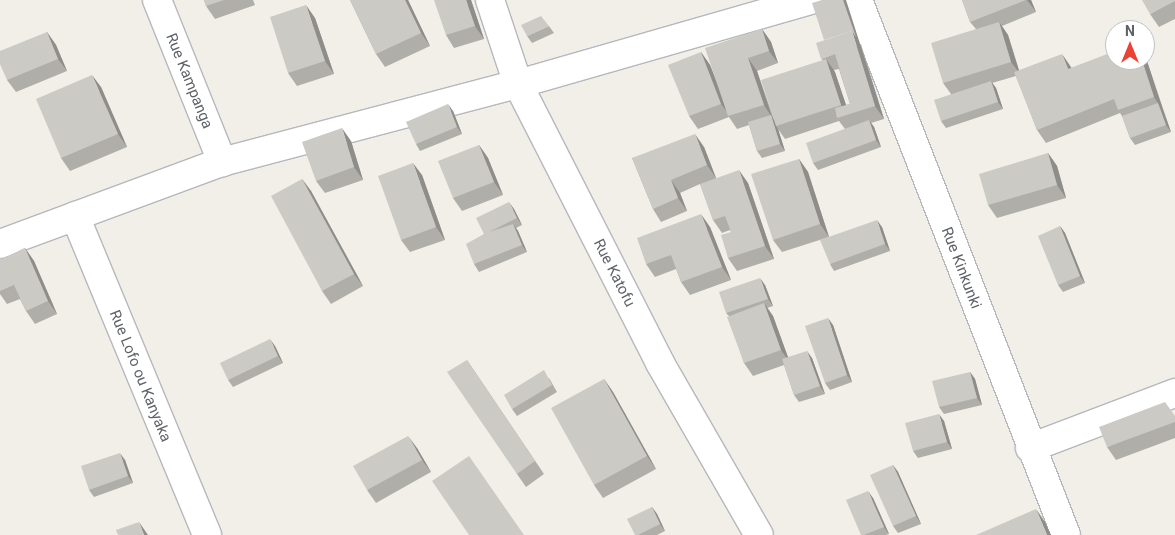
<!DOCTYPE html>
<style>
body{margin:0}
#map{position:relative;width:1175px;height:535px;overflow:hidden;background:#f1efe8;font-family:Roboto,sans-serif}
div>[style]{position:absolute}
.roads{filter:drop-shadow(1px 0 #b5b8bc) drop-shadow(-1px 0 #b5b8bc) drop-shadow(0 1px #b5b8bc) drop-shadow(0 -1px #b5b8bc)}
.minor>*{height:28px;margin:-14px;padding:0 14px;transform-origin:14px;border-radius:14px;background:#fff}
.wall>*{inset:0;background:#afaea9}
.shaded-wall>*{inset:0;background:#8f8d8a}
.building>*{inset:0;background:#cccac5}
span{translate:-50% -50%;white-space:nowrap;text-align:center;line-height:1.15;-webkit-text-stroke:5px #fff;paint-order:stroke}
.street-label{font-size:15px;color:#5f6368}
.north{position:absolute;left:1105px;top:20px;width:50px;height:50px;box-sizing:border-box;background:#fff;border:1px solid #bfc1c3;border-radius:50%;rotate:0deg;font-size:14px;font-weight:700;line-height:20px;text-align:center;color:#5f6368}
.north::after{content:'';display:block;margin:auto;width:18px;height:22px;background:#ea4335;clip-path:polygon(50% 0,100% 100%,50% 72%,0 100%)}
</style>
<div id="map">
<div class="roads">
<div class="minor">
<div style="left:157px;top:0;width:175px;rotate:68.1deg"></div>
<div style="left:490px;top:0;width:89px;rotate:71.6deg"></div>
<div style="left:518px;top:84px;width:313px;rotate:63deg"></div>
<div style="left:660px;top:363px;width:198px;rotate:60.1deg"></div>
<div style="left:858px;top:0;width:574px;rotate:68.75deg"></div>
<div style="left:75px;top:216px;width:345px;rotate:67.5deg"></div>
<div style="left:0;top:244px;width:237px;rotate:-20.3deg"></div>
<div style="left:222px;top:162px;width:306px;rotate:-14.8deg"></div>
<div style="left:518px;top:84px;width:304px;rotate:-16deg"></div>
<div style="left:1030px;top:448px;width:155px;rotate:-20.8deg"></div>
</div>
</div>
<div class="wall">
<div style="clip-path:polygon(204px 0,253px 0,255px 5px,215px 19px,206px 6px)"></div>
<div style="clip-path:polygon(350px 0,408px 0,430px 46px,385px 67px,376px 54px)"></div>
<div style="clip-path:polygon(471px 0,484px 39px,454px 48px,446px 35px)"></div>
<div style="clip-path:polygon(962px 0,1031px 0,1036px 12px,1002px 26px,1008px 35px,1019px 70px,1071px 68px,1145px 60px,1145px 55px,1171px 132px,1135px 145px,1130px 138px,1122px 116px,1120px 113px,1046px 143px,1037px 130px,1016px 76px,992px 83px,996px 88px,1003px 109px,946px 128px,941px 121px,951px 94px,943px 83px,976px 29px,970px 22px)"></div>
<div style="clip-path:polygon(1175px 0,1175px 19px,1159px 27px,1150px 14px)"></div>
<div style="clip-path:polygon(315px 18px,334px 74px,297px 86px,288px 73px)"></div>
<div style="clip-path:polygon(549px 26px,554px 33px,532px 43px,527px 36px)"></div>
<div style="clip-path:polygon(evenodd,762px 29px,771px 42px,778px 63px,757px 71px,774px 119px,823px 60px,821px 59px,861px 44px,884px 119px,871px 123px,874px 127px,881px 147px,818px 170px,813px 163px,845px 129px,839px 121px,785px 139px,778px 129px,785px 151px,762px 158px,757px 151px,749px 125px,737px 129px,729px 117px,698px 129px,689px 116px,701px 52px,710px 65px,718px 85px,762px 29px,839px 69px,850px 104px,846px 105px,834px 70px,839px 69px)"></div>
<div style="clip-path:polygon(47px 32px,56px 45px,67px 71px,16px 92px,7px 80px)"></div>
<div style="clip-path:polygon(101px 87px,127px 147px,70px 171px,61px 158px)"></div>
<div style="clip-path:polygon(453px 111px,462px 134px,420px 151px,416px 144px)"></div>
<div style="clip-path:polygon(351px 141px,363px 180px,325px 193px,316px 181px)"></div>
<div style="clip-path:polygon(479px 145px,488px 158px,503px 195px,462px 211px,453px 198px)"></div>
<div style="clip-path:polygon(704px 147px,716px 178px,748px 183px,774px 259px,737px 271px,728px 258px,731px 232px,730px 230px,722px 233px,713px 220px,700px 184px,680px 193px,687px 211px,661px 222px,653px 209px,632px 158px)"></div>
<div style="clip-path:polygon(1048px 153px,1057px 166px,1066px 198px,997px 218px,988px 205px)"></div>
<div style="clip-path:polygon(799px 159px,808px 172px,829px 237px,782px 252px,773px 240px)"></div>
<div style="clip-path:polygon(422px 175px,445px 240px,410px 252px,401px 240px)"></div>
<div style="clip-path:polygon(302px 179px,311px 191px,363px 286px,331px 304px,322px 291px)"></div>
<div style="clip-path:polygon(514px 209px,522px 225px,516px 228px,518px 231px,527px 252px,479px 272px,474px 264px,484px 234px)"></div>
<div style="clip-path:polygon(1060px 226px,1065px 233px,1085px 283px,1063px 292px,1058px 285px)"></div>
<div style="clip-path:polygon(710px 227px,731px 280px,690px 295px,681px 282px,676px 269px,655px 277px,646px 264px)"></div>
<div style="clip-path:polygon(882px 227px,890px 251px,834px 271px,830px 264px)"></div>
<div style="clip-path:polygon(25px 248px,34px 261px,57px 314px,35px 324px,26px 311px,20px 299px,7px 304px,0 294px,0 260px)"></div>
<div style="clip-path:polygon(765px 285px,773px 306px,767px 308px,773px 316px,788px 357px,812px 358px,825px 394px,799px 402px,794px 395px,784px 365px,753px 376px,744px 363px,729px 316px,726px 313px)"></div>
<div style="clip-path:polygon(833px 325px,852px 382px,830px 390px,825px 383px)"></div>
<div style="clip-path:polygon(275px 346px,283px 363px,233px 387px,228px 380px)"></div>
<div style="clip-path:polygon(467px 360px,544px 474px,526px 487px,517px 474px)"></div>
<div style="clip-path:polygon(970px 372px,975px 379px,982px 405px,944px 414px,939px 407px)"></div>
<div style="clip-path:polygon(549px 378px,557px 392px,517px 416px,512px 409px)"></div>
<div style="clip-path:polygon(604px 379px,613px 392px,656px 469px,603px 498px,594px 485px)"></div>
<div style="clip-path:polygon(1175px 416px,1175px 438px,1116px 460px,1107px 447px)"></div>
<div style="clip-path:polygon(944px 421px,952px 449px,918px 458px,913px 451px)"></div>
<div style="clip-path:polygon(417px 448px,431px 472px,376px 503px,367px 490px)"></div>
<div style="clip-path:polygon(125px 460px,133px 483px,94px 497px,89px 490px)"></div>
<div style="clip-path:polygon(893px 465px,898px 472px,921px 524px,898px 533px,893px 526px)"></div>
<div style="clip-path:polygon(873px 498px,889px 534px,886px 535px,861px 535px)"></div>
<div style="clip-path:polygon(652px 507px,657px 514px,665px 531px,657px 535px,635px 535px)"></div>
</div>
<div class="shaded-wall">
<div style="clip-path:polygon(405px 0,408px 0,430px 46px,421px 33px)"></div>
<div style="clip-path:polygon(466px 0,471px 0,484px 39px,475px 26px)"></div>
<div style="clip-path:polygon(843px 0,846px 0,884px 119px,875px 106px,852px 31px)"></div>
<div style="clip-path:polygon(1027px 0,1031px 0,1036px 12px)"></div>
<div style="clip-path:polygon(306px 5px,315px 18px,334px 74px,325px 61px)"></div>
<div style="clip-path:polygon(999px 22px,1008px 35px,1020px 74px,1011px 62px)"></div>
<div style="clip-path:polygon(762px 29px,771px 42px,778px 63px,769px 51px)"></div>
<div style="clip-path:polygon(47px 32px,56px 45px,67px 71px,58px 59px)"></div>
<div style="clip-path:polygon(701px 52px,710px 65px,730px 116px,721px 104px)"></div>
<div style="clip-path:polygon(1062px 54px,1071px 67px,1077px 82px,1068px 69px)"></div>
<div style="clip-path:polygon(1145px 55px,1163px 110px,1171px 132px,1166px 125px,1158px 103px,1154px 97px,1142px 60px,1145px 60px)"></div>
<div style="clip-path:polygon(748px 58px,757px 71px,772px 117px,776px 123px,776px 126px,778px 129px,785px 151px,780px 144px,771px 116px,764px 105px)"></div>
<div style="clip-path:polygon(826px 59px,835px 72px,849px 114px,848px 114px,841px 105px)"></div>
<div style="clip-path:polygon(92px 75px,101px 87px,127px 147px,118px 134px)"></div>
<div style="clip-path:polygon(991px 81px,996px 88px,1003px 109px,998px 102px)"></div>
<div style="clip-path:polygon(448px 104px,453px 111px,462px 134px,457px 127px)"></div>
<div style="clip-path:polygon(869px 120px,874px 127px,881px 147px,876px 140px)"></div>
<div style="clip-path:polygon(342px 128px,351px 141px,363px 180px,354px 167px)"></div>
<div style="clip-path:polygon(695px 134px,704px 147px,716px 178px,707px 165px)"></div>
<div style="clip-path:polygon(479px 145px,488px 158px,503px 195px,494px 182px)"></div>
<div style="clip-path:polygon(1048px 153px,1057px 166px,1066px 198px,1057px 185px)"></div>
<div style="clip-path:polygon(799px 159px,808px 172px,829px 237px,820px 224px)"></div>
<div style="clip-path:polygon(413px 163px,422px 175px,445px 240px,436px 227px)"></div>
<div style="clip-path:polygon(739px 170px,748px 183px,774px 259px,765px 246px)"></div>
<div style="clip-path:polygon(302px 179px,311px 191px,363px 286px,354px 274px)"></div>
<div style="clip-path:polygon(671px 180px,680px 193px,687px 211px,678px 198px)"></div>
<div style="clip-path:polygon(509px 202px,514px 209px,522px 225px,517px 218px)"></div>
<div style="clip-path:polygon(701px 214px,710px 227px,731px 280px,722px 267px)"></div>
<div style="clip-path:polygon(877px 220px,882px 227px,890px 251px,885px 244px)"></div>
<div style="clip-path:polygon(513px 224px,518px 231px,527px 252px,522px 245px)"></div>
<div style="clip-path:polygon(1060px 226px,1065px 233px,1085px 283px,1080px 276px)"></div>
<div style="clip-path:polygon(25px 248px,34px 261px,57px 314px,48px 301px)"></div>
<div style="clip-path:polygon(760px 278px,765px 285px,773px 306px,768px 299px)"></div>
<div style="clip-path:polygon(764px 303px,773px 316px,790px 363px,781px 350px)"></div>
<div style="clip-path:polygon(828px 318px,833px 325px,852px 382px,847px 375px)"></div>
<div style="clip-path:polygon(270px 339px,275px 346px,283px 363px,278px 356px)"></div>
<div style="clip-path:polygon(807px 351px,812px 358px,825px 394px,820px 386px)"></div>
<div style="clip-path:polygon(970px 372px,975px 379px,982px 405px,977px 398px)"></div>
<div style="clip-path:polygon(604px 379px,613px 392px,656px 469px,647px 456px)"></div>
<div style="clip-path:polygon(939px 414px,944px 421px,952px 449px,947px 442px)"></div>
<div style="clip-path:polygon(408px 436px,417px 448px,431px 472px,422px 460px)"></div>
<div style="clip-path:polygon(120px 453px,125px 460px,133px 483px,128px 476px)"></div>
<div style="clip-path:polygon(893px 465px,898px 472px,921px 524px,916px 516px)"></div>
<div style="clip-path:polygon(868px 491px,873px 498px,889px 534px,884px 527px)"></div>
<div style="clip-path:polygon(652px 507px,657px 514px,665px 531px,660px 524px)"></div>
<div style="clip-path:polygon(1036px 509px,1045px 522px,1051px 535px,1047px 535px)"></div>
<div style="clip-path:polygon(139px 522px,148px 535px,144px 535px)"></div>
</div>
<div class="building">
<div style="clip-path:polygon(204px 0,224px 0,206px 6px)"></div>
<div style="clip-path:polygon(350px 0,405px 0,421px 33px,376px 54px)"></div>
<div style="clip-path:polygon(434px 0,466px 0,475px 26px,446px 35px)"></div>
<div style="clip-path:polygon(822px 0,843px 0,856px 37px,852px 31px,824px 40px,812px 3px)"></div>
<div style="clip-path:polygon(962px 0,1026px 0,970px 22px)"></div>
<div style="clip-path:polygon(1142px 0,1175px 0,1175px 1px,1150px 14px)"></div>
<div style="clip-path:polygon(306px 5px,325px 61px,288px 73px,270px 17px)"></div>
<div style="clip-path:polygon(541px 16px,549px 26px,527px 36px,521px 25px)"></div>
<div style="clip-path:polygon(999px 22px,1011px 62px,943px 83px,931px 43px)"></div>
<div style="clip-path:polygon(762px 29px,769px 51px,748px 58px,764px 105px,728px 116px,705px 48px)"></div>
<div style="clip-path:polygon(852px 31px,875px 106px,837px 118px,835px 108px,850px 104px,835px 54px,821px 59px,816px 43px)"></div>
<div style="clip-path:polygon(47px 32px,58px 59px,7px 80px,0 64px,0 51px)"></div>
<div style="clip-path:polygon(1115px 51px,1115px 60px,1142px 60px,1154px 97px,1118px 110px,1114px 99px,1037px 130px,1014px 72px,1062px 54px,1068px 69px)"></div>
<div style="clip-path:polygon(701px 52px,721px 104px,689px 116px,668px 65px)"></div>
<div style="clip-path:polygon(826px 59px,841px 105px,776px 126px,761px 80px)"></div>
<div style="clip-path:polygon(92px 75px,118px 134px,61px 158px,36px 99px)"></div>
<div style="clip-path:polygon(991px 81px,998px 102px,941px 121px,934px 100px)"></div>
<div style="clip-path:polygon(1158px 103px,1166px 125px,1130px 138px,1122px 116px)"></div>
<div style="clip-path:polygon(448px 104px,457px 127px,416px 144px,406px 122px)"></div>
<div style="clip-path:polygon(771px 115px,780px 144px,757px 151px,748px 122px)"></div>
<div style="clip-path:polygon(869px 120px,876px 140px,813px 163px,806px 143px)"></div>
<div style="clip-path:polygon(342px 128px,354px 167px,316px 181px,302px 142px)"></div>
<div style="clip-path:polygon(695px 134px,707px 165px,671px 180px,678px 198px,653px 209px,632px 158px)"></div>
<div style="clip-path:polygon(479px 145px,494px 182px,453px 198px,438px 161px)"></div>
<div style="clip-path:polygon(1048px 153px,1057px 185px,988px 205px,979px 174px)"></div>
<div style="clip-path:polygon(799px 159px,820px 224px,773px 240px,751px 174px)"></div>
<div style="clip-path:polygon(413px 163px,436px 227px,401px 240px,378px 176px)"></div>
<div style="clip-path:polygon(739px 170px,765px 246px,728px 258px,721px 235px,731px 232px,725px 216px,713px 220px,700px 184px)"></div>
<div style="clip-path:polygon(302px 179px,354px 274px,322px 291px,271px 196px)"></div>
<div style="clip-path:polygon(509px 202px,517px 218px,489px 232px,513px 224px,522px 245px,474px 264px,466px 244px,484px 234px,476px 218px)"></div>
<div style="clip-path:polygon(701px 214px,722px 267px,681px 282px,671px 255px,646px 264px,637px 238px)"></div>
<div style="clip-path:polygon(877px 220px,885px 244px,830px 264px,820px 240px)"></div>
<div style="clip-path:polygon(1060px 226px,1080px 276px,1058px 285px,1038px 236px)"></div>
<div style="clip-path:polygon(25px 248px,48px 301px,26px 311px,14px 285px,0 291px,0 260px)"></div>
<div style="clip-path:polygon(760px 278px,768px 299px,726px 313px,719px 292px)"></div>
<div style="clip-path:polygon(764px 303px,781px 350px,744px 363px,727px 317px)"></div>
<div style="clip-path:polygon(828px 318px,847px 375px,825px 383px,805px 326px)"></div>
<div style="clip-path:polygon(270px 339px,278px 356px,228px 380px,220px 363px)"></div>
<div style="clip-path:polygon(807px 351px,820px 386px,794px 395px,782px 359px)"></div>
<div style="clip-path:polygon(467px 360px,535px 461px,517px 474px,447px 372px)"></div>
<div style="clip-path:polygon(544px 370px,552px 385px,512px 409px,504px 395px)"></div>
<div style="clip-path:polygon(970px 372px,977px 398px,939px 407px,932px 381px)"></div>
<div style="clip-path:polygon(604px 379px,647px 456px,594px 485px,551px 408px)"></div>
<div style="clip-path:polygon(1165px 402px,1175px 416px,1175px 422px,1107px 447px,1099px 427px)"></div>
<div style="clip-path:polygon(939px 414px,947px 442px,913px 451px,905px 423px)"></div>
<div style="clip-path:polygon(408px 436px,422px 460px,367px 490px,353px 466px)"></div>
<div style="clip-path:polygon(120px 453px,128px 476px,89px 490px,81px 466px)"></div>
<div style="clip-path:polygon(469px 456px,524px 535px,469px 535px,432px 481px)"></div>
<div style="clip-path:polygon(893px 465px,916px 516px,893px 526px,870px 475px)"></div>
<div style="clip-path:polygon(868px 491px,884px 527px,864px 535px,861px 535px,846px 500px)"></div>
<div style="clip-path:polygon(652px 507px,660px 524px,638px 535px,635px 535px,627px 519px)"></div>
<div style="clip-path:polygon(1036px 509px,1047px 535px,976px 535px)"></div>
<div style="clip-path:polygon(139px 522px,144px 535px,118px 535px,116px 530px)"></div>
</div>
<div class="street-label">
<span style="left:189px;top:81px;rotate:68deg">Rue Kampanga</span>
<span style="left:961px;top:268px;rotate:69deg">Rue Kinkunki</span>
<span style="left:614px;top:273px;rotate:63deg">Rue Katofu</span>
<span style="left:140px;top:376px;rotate:68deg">Rue Lofo ou Kanyaka</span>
</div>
<div class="north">N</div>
</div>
